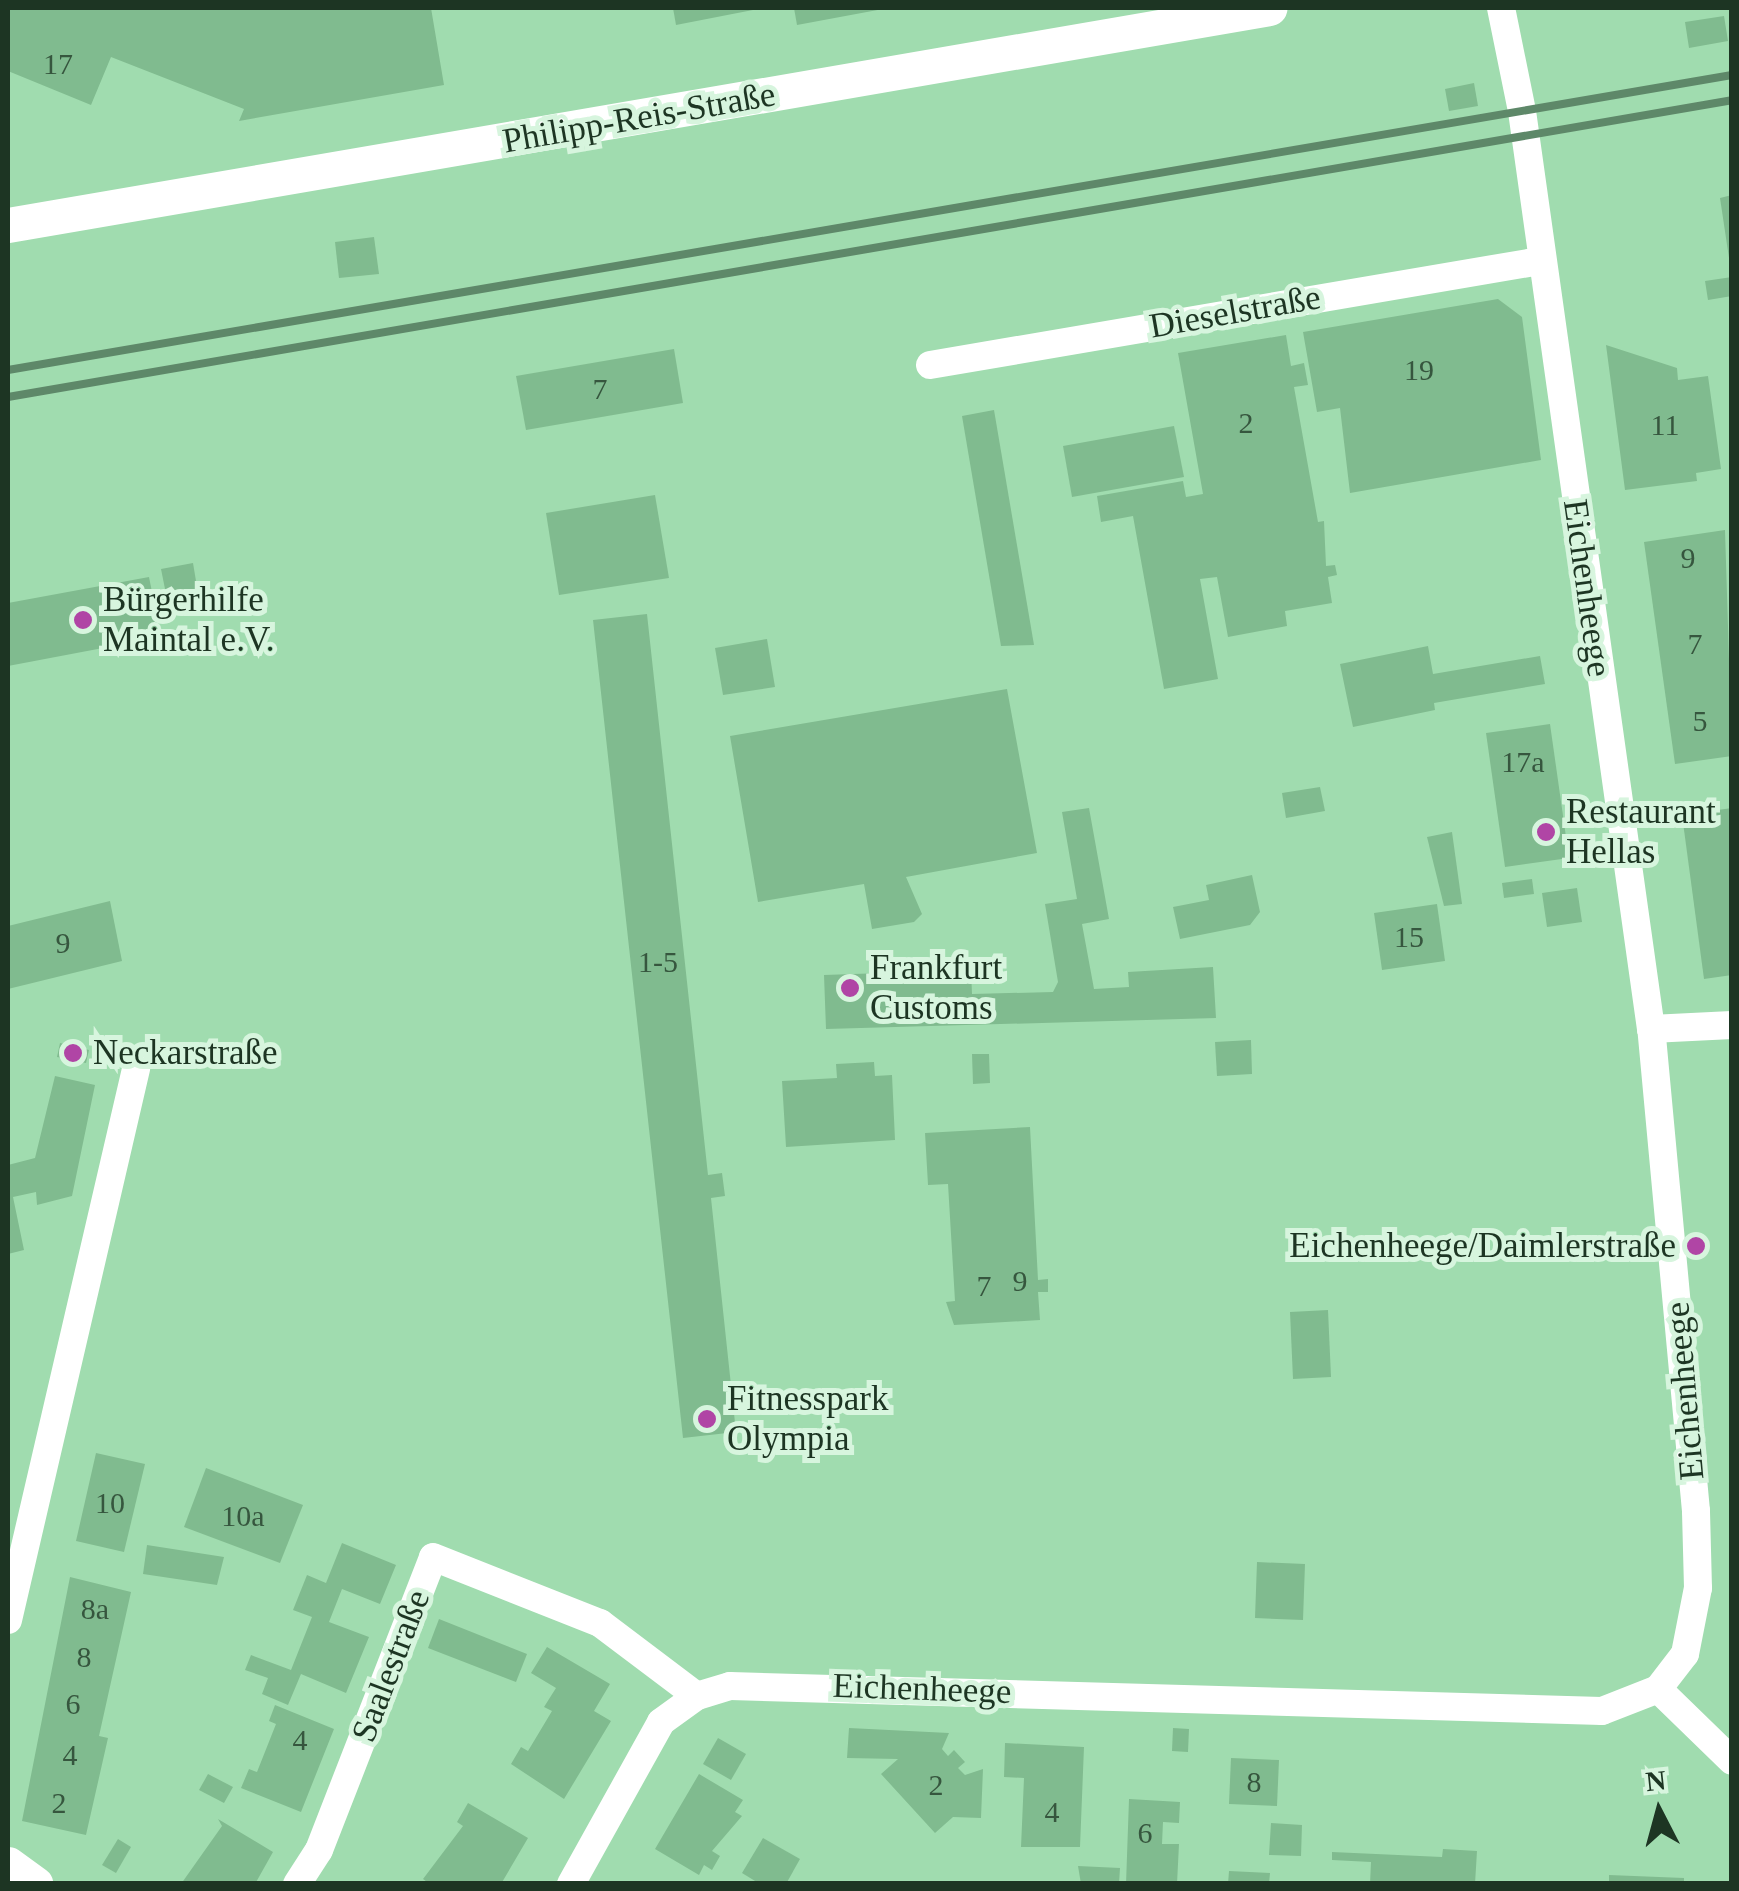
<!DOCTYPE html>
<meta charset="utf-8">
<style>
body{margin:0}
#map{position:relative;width:1739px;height:1891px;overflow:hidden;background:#a0dcaf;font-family:"Times New Roman",serif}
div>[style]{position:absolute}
.building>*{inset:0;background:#80bb8f}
.minor>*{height:28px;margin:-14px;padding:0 14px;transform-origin:14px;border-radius:14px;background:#fff}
.tertiary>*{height:35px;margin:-17.5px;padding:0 17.5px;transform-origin:17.5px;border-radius:17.5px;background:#fff}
.rail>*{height:8px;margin:-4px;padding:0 4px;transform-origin:4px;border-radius:4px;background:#5e8869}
.dots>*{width:28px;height:28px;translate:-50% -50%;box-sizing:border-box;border:5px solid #d7f5de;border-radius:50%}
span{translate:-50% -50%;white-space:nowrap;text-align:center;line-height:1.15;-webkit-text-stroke:10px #d7f5de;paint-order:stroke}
.number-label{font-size:30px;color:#36563e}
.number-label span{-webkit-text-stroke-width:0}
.street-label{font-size:35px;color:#1d3523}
.poi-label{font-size:35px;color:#1d3523}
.left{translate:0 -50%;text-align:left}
.right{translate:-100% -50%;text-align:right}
.frame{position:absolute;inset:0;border:10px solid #1d3523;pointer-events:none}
.north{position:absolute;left:1609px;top:1761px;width:100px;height:100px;-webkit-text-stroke:8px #d7f5de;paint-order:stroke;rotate:354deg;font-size:28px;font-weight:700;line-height:40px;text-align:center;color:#1d3523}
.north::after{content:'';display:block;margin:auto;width:35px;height:45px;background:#1d3523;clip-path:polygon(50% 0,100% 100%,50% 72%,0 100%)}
</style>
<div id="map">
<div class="building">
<div style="clip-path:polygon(8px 8px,431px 8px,444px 85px,239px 121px,244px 109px,111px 57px,91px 105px,8px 71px)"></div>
<div style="clip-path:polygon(673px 8px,758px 8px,758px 9px,676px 25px)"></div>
<div style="clip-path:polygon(794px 8px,883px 8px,883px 9px,797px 25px)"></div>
<div style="clip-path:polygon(1724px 16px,1728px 41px,1689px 48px,1685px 22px)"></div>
<div style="clip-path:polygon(1474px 83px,1478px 106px,1449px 111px,1445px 89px)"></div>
<div style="clip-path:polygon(1732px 195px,1732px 258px,1729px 258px,1720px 198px)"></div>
<div style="clip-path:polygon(374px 237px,379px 274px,339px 278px,335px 242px)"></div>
<div style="clip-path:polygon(1732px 277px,1732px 296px,1708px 300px,1705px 281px)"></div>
<div style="clip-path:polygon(1498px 299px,1522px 317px,1541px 460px,1350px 493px,1340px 408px,1317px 412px,1303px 332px)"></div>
<div style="clip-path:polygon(1286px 335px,1291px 366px,1304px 363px,1308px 385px,1294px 387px,1318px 522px,1324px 521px,1326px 566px,1335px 565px,1337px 575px,1328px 577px,1332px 603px,1285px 611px,1287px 626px,1228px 637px,1217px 577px,1200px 579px,1218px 679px,1164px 689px,1133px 516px,1101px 522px,1097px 496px,1183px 481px,1186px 497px,1203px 494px,1178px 353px)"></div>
<div style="clip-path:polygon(1606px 345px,1677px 368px,1678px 380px,1708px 376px,1721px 469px,1696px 473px,1697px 481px,1625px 490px)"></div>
<div style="clip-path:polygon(674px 349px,683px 403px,526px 430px,516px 376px)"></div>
<div style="clip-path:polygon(994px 410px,1034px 645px,1001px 646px,962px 416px)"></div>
<div style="clip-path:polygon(1174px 426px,1184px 477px,1072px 497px,1063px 446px)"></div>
<div style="clip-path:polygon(655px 495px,669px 578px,559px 595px,546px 513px)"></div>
<div style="clip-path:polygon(1725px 530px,1732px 756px,1675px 764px,1644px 542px)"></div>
<div style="clip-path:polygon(193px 563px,198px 593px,167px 599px,161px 569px)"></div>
<div style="clip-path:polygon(149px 577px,161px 637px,8px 666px,8px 603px)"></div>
<div style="clip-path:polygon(647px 614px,708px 1175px,722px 1173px,725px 1196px,711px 1198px,736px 1432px,683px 1438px,593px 620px)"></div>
<div style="clip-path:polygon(767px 639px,775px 687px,723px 695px,715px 648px)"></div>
<div style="clip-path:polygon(1428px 646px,1433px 674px,1540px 656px,1545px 684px,1434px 703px,1435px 710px,1353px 727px,1340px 664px)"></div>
<div style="clip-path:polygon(1007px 689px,1037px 853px,906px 877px,922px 914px,914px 922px,872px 929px,864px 884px,758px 902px,730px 736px)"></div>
<div style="clip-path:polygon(1550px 724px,1569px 858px,1505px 867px,1486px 733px)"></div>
<div style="clip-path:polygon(1320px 787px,1325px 811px,1286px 818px,1282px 793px)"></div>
<div style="clip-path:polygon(1089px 808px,1109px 919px,1082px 924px,1094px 989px,1129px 987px,1128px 972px,1213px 967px,1216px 1018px,826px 1029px,824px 975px,971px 970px,972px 994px,1053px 992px,1058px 982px,1045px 904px,1077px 899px,1062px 812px)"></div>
<div style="clip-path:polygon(1732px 808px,1732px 975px,1704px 979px,1682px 815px)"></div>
<div style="clip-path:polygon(1452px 832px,1462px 904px,1444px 906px,1427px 837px)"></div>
<div style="clip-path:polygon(1252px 875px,1260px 912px,1250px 925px,1180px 939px,1173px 907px,1209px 900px,1206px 885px)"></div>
<div style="clip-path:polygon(1532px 879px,1534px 894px,1504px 898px,1502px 883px)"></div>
<div style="clip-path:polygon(1577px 888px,1582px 922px,1547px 927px,1542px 893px)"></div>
<div style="clip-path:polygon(110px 901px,122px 961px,8px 989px,8px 926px)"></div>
<div style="clip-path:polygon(1437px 904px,1445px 961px,1382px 970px,1374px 913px)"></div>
<div style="clip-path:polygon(1251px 1040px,1252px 1074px,1217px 1076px,1215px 1042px)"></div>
<div style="clip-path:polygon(60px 1043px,89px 1050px,86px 1063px,57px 1057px)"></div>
<div style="clip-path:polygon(972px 1054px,989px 1054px,990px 1083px,973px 1084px)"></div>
<div style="clip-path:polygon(874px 1062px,875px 1076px,892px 1075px,895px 1140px,786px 1147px,782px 1081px,837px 1078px,836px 1064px)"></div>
<div style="clip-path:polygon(55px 1076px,95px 1085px,72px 1196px,37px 1205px,36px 1192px,13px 1197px,24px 1250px,8px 1254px,8px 1165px,35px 1158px)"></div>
<div style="clip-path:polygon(1030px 1127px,1038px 1280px,1048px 1279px,1048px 1292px,1038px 1292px,1040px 1320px,954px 1325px,946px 1302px,955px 1301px,948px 1184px,928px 1185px,925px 1133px)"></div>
<div style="clip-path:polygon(1328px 1310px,1331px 1377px,1293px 1379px,1290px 1312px)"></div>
<div style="clip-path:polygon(96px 1453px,145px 1464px,124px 1552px,76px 1541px)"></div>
<div style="clip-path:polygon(206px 1468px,303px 1505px,280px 1563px,184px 1527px)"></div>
<div style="clip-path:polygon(342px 1543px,396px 1565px,380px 1604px,342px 1589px,329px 1622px,369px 1637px,346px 1693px,301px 1674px,288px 1705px,262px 1694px,268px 1678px,245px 1670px,251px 1655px,291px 1670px,312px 1617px,293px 1610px,307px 1575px,326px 1583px)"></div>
<div style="clip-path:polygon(147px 1545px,224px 1557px,217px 1585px,143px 1574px)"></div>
<div style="clip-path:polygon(1257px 1562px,1305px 1564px,1303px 1620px,1255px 1618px)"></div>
<div style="clip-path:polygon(70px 1577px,131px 1592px,99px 1736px,108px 1738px,86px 1835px,22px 1821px)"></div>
<div style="clip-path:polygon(439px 1619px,527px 1654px,516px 1682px,428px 1648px)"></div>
<div style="clip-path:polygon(547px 1647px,610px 1684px,594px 1711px,611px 1721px,564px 1799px,511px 1764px,521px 1747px,528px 1751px,552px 1711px,544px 1707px,556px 1688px,531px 1673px)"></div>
<div style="clip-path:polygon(275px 1705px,334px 1729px,301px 1812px,241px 1788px,249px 1769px,257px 1772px,276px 1724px,269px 1721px)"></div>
<div style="clip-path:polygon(849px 1728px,949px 1733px,942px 1749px,948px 1756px,954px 1750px,965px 1762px,958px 1768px,965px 1775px,983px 1769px,981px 1818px,953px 1817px,935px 1833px,881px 1774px,898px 1759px,847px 1758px)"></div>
<div style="clip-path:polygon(1173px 1728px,1189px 1729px,1188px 1752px,1172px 1751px)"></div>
<div style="clip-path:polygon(718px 1738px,746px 1754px,731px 1780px,703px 1764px)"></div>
<div style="clip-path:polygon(1005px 1743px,1084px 1747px,1080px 1847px,1021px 1847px,1024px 1778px,1004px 1777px)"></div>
<div style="clip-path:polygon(1231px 1758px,1279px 1760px,1277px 1806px,1229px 1804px)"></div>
<div style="clip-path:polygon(208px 1774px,233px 1787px,224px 1803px,199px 1790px)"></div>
<div style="clip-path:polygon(699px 1774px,743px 1800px,735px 1812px,742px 1816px,712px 1851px,720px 1856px,712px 1870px,704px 1865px,699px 1875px,655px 1849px)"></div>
<div style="clip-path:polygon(1129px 1799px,1180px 1802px,1179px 1823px,1163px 1822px,1162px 1844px,1179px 1844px,1177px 1884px,1126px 1884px)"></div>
<div style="clip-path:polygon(468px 1803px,528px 1838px,501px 1884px,430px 1884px,423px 1879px,463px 1826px,457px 1822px)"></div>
<div style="clip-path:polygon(218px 1819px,273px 1852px,255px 1884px,181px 1884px,222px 1826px)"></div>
<div style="clip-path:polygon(1271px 1823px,1302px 1825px,1301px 1856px,1269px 1855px)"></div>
<div style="clip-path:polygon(763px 1838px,800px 1859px,786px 1884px,760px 1884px,742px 1873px)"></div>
<div style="clip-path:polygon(118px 1839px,131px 1847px,116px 1873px,102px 1865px)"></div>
<div style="clip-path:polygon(1443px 1849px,1477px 1851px,1475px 1884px,1370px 1884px,1371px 1862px,1332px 1860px,1332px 1852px,1442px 1857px)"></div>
<div style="clip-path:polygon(1078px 1866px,1120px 1868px,1119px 1884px,1081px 1884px)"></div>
<div style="clip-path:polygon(1229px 1871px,1270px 1873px,1269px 1884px,1228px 1884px)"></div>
<div style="clip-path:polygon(1609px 1875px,1684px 1878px,1684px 1884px,1609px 1884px)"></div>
</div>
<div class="minor">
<div style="left:930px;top:365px;width:619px;rotate:-9.68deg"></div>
<div style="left:1651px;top:1029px;width:81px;rotate:-2.8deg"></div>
<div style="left:8px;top:1620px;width:566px;rotate:-76.92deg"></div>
<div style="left:1658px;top:1689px;width:103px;rotate:44.2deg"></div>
<div style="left:297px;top:1884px;width:40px;rotate:-57.1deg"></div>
<div style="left:319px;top:1850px;width:314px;rotate:-68.7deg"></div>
<div style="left:433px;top:1557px;width:180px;rotate:21.6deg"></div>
<div style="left:600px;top:1623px;width:121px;rotate:37deg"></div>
<div style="left:571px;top:1884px;width:185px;rotate:-60.9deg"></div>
<div style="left:661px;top:1722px;width:44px;rotate:-35.8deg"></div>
<div style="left:697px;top:1696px;width:34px;rotate:-17deg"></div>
<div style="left:730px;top:1686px;width:872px;rotate:1.64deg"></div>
<div style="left:1602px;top:1711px;width:60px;rotate:-21.4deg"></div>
<div style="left:1658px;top:1689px;width:44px;rotate:-52.4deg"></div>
<div style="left:1685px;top:1654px;width:67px;rotate:-78.9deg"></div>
<div style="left:1698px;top:1588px;width:77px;rotate:-91.5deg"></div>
<div style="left:1696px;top:1511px;width:484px;rotate:-95.3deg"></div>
<div style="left:1651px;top:1029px;width:927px;rotate:-98deg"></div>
<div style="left:1522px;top:111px;width:105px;rotate:-101.5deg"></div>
</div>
<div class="tertiary">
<div style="left:8px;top:225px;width:1280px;rotate:-9.76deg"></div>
<div style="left:8px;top:1864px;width:34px;rotate:36deg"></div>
</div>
<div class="rail">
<div style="left:8px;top:370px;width:1749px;rotate:-9.71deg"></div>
<div style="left:8px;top:397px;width:1749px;rotate:-9.77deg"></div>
</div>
<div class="dots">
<div style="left:83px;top:620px;background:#b045a5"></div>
<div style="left:1546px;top:832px;background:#b045a5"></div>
<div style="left:850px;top:988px;background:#b045a5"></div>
<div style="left:73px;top:1053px;background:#b045a5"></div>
<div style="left:1696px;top:1246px;background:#b045a5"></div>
<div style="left:707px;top:1419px;background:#b045a5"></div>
</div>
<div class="number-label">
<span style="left:58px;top:64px">17</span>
<span style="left:1419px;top:370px">19</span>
<span style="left:600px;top:389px">7</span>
<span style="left:1246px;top:423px">2</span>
<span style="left:1665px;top:425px">11</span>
<span style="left:1688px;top:558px">9</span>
<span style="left:1695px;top:644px">7</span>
<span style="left:1700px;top:721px">5</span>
<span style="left:1523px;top:762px">17a</span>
<span style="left:1409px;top:937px">15</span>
<span style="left:63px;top:943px">9</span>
<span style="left:658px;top:962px">1-5</span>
<span style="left:1020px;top:1281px">9</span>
<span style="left:984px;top:1286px">7</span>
<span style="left:110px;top:1503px">10</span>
<span style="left:243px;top:1516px">10a</span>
<span style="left:95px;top:1609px">8a</span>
<span style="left:84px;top:1657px">8</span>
<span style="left:73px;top:1704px">6</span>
<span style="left:300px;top:1740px">4</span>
<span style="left:70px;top:1755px">4</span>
<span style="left:1254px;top:1782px">8</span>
<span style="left:936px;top:1785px">2</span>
<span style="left:59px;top:1803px">2</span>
<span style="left:1052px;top:1812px">4</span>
<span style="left:1145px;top:1833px">6</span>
</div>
<div class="street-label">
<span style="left:639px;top:118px;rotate:-10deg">Philipp-Reis-Straße</span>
<span style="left:1235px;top:312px;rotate:-10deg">Dieselstraße</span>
<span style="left:1587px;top:588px;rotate:82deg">Eichenheege</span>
<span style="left:1685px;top:1391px;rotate:-95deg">Eichenheege</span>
<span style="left:391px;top:1666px;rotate:-69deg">Saalestraße</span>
<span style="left:922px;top:1689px;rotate:2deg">Eichenheege</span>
</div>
<div class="poi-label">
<span class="left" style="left:103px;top:620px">Bürgerhilfe<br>Maintal e.V.</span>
<span class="left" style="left:1566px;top:832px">Restaurant<br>Hellas</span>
<span class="left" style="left:870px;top:988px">Frankfurt<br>Customs</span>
<span class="left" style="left:93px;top:1053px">Neckarstraße</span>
<span class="right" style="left:1676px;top:1246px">Eichenheege/Daimlerstraße</span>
<span class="left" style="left:727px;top:1419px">Fitnesspark<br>Olympia</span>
</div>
<div class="frame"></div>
<div class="north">N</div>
</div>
